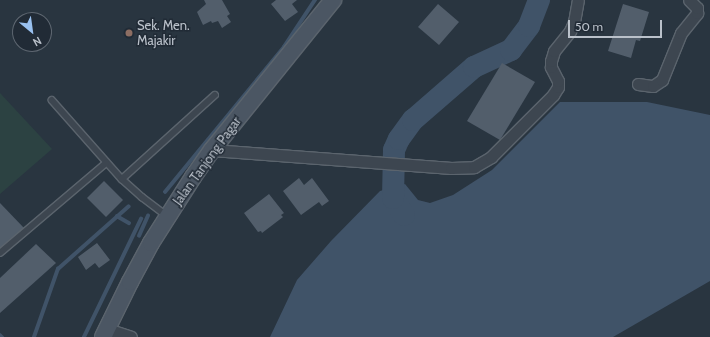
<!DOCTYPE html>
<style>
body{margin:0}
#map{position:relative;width:710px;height:337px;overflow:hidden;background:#293540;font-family:Cabin,sans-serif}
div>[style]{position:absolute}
.green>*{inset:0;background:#2c4242}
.water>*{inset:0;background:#405368}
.stream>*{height:3.5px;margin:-1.75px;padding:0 1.75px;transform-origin:1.75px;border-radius:1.75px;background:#405368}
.river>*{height:22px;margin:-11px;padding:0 11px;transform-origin:11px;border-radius:11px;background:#405368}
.building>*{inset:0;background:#525e6b}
.roads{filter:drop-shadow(1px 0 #5b646d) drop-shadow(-1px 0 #5b646d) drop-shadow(0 1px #5b646d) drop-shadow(0 -1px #5b646d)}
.service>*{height:5.5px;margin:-2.75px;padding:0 2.75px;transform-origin:2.75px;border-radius:2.75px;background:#3d4650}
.minor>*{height:11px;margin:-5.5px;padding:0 5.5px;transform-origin:5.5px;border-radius:5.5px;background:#3d4650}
.secondary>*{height:16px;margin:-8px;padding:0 8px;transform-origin:8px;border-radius:8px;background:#4b5663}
.dots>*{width:11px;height:11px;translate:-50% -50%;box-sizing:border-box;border:2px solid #212b36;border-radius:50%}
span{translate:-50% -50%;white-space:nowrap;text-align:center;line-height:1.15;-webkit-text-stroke:3px #212b36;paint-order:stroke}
.poi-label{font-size:13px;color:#bac1ca}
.left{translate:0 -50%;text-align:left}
.street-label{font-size:13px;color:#bac1ca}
.north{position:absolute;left:12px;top:12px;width:40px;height:40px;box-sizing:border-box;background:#212b36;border:1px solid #5e6771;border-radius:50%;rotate:151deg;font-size:11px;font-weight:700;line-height:16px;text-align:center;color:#bac1ca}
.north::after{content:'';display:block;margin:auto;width:14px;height:18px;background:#99c1f0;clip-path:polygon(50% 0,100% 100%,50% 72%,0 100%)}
.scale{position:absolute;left:568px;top:20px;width:94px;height:18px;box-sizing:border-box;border:2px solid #bac1ca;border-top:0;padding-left:5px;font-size:12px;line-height:14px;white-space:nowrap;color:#bac1ca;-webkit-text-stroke:3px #212b36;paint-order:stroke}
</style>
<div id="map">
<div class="green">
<div style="clip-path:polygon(0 93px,52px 149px,0 194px)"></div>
</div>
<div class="water">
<div style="clip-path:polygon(560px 102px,647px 102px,710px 115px,710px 281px,613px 337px,270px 337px,297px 280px,331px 241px,380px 191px,405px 184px,418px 200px,430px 203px,453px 195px,492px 170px)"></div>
</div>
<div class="stream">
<div style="left:165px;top:192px;width:188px;rotate:-50.6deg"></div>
<div style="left:284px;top:47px;width:56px;rotate:-56.6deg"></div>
<div style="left:117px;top:216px;width:14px;rotate:30deg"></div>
<div style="left:139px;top:236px;width:22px;rotate:-66deg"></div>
<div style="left:0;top:335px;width:3px;rotate:45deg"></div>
<div style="left:34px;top:337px;width:72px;rotate:-70.6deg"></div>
<div style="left:58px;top:269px;width:94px;rotate:-41.5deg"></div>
<div style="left:84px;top:337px;width:131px;rotate:-64.2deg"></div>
</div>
<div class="river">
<div style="left:404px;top:215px;width:20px;rotate:-123deg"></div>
<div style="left:393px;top:198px;width:48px;rotate:-88.8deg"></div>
<div style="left:394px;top:150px;width:12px;rotate:-66deg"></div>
<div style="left:399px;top:139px;width:24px;rotate:-54deg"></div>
<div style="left:413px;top:120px;width:81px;rotate:-41deg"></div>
<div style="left:474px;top:67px;width:41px;rotate:-24.7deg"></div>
<div style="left:511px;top:50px;width:30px;rotate:-53deg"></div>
<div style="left:529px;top:26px;width:28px;rotate:-69deg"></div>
</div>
<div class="building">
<div style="clip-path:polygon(204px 0,222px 0,230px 14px,227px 16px,231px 22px,222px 28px,218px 21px,212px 23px,211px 21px,203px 25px,197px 12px,206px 4px)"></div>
<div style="clip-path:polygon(276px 0,297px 0,292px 4px,298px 12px,285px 21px,271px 4px)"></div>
<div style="clip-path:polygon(438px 4px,459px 22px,439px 45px,418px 27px)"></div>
<div style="clip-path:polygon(623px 4px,649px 12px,640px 41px,636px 40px,631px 58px,608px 51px)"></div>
<div style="clip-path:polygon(502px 63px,535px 82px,500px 140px,467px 121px)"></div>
<div style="clip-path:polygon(299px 178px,304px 185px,312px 178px,329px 201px,322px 206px,319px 202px,301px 215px,283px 191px)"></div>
<div style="clip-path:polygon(104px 181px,123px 200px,106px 217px,87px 198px)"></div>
<div style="clip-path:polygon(269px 194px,284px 213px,281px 215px,283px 217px,262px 233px,261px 231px,258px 232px,244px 213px)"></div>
<div style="clip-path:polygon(0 203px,24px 228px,0 249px)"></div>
<div style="clip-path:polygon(97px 243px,110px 260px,99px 268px,95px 263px,86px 270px,78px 257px)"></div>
<div style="clip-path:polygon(36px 244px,56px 263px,0 313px,0 278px)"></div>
</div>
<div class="roads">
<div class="service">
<div style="left:52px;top:100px;width:106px;rotate:48.5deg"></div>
<div style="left:122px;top:179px;width:27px;rotate:42deg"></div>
<div style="left:142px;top:197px;width:31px;rotate:37deg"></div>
<div style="left:122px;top:179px;width:125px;rotate:-42.1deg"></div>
<div style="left:0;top:253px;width:139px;rotate:-40.3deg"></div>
</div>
<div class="minor">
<div style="left:638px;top:84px;width:15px;rotate:8deg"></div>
<div style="left:653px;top:86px;width:11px;rotate:-34deg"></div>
<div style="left:662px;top:80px;width:51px;rotate:-68deg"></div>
<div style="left:681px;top:33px;width:26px;rotate:-51deg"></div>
<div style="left:697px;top:13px;width:5px;rotate:-90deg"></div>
<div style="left:697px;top:8px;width:11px;rotate:-135deg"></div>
<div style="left:212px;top:150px;width:240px;rotate:4.3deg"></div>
<div style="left:451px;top:168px;width:23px;rotate:-2deg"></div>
<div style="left:474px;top:167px;width:20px;rotate:-30deg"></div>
<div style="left:491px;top:157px;width:88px;rotate:-45deg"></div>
<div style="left:553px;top:95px;width:9px;rotate:-58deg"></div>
<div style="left:558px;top:87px;width:6px;rotate:-90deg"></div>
<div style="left:558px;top:81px;width:16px;rotate:-117deg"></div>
<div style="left:551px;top:67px;width:6px;rotate:-90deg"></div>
<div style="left:551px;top:61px;width:10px;rotate:-73deg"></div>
<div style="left:554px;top:51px;width:26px;rotate:-51deg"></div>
<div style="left:570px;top:31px;width:10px;rotate:-66deg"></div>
<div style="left:574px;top:22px;width:22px;rotate:-80deg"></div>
<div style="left:107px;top:329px;width:25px;rotate:18deg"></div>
</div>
<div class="secondary">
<div style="left:103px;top:337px;width:61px;rotate:-63.9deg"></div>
<div style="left:130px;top:282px;width:44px;rotate:-61.7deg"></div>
<div style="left:151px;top:243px;width:78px;rotate:-57.5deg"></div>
<div style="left:193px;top:177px;width:33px;rotate:-55deg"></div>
<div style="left:212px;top:150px;width:193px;rotate:-51.1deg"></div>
</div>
</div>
<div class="dots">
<div style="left:129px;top:33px;background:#8d6e63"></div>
</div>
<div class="poi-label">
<span class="left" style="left:137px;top:33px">Sek. Men.<br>Majakir</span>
</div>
<div class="street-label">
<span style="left:207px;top:161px;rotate:-54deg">Jalan Tanjong Pagar</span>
</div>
<div class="north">N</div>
<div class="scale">50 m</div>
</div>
